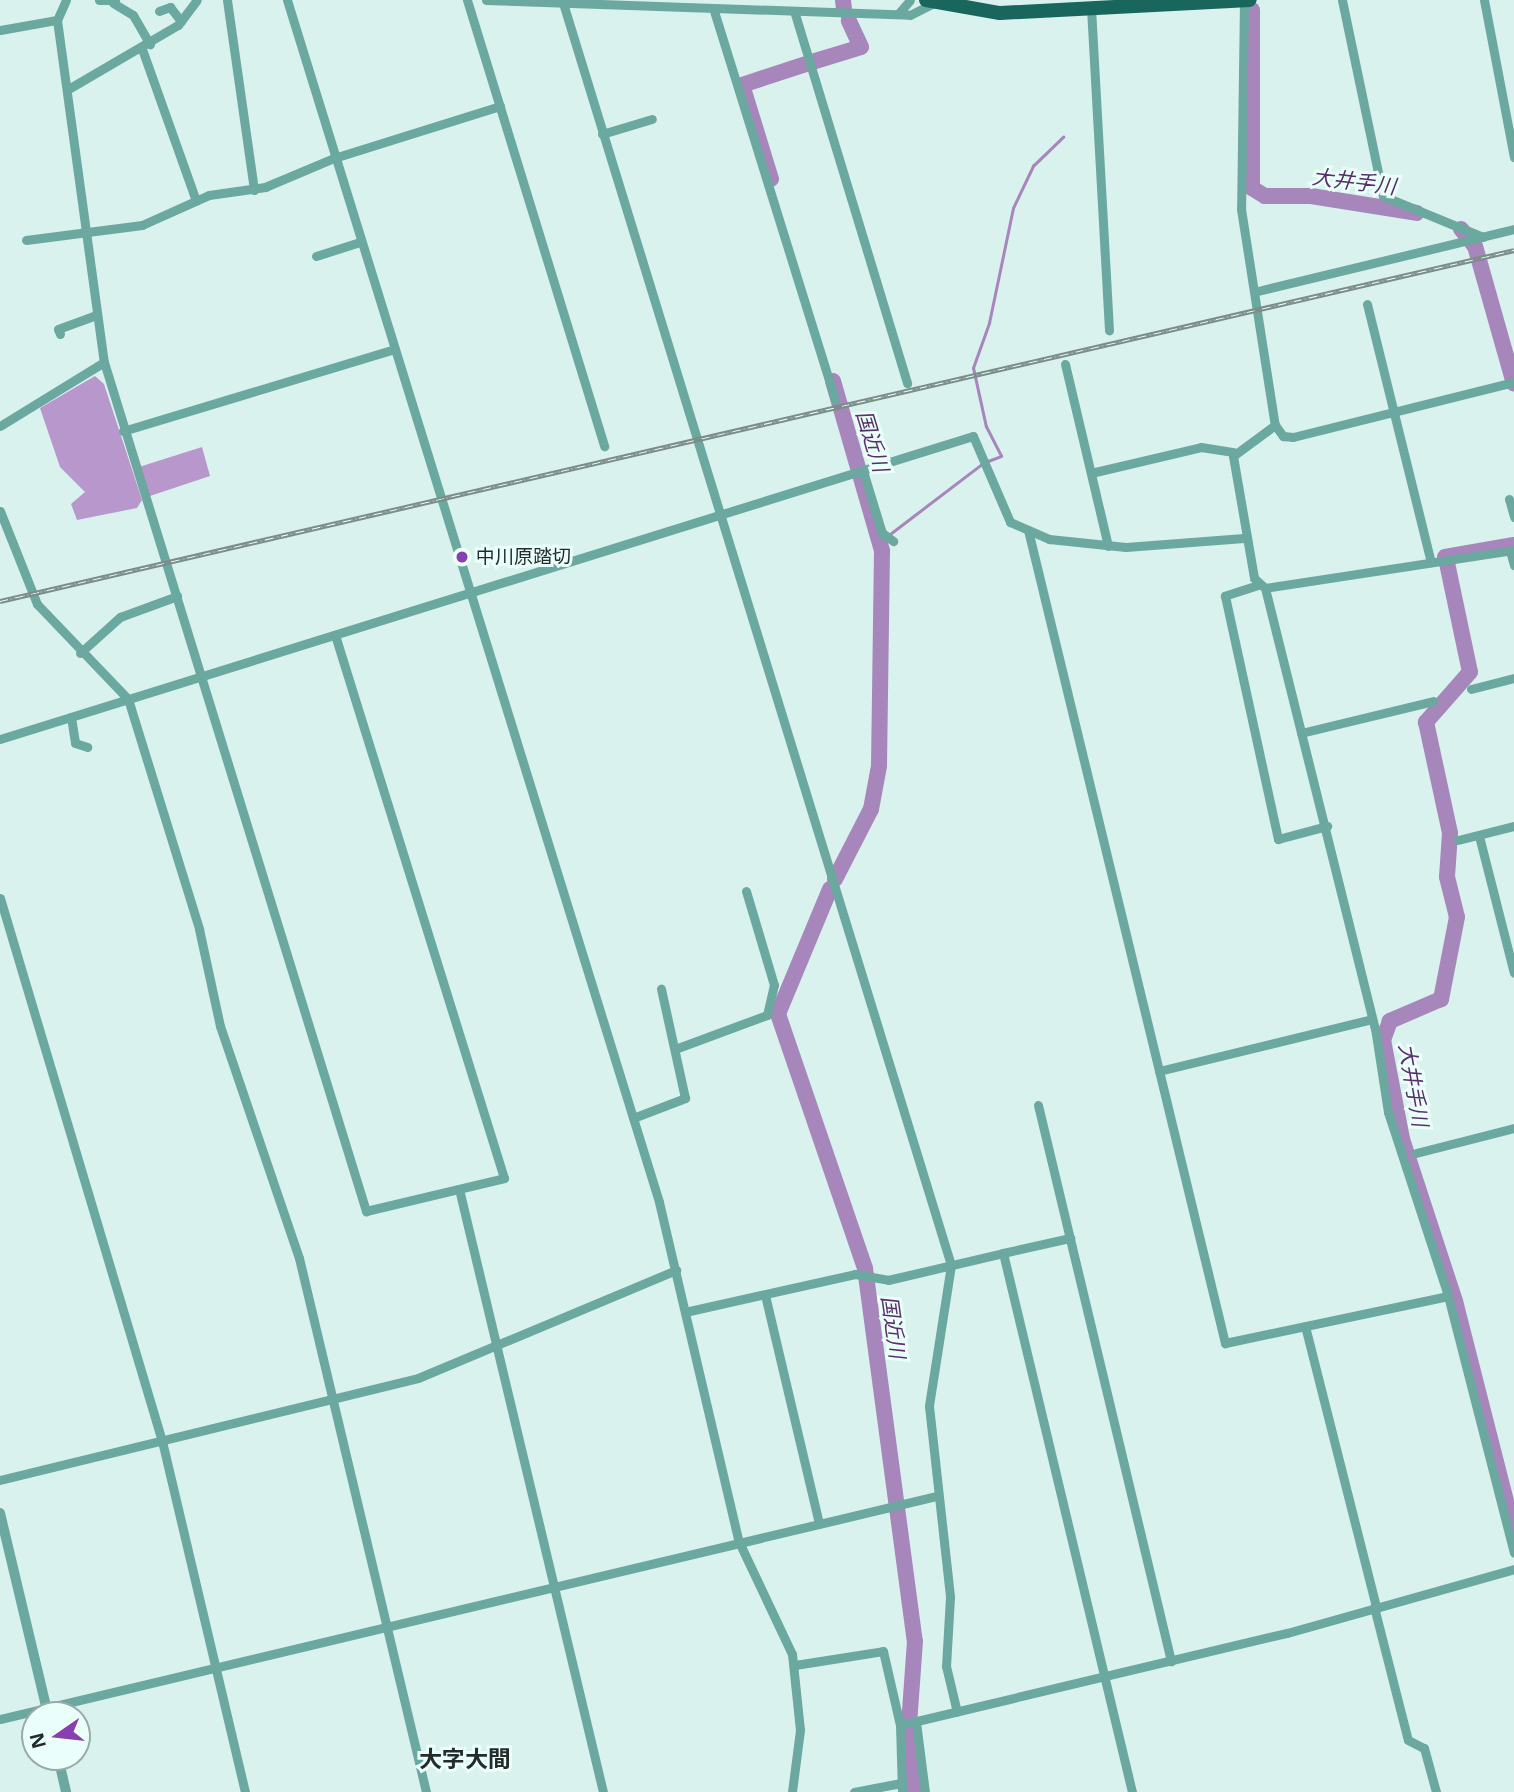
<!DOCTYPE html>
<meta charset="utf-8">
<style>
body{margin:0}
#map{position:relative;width:1514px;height:1792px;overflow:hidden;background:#d9f2ee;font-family:"Open Sans","Noto Sans JP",sans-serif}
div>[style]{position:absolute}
.forest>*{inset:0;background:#b897cd}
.water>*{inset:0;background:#a786bb}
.stream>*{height:2.5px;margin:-1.25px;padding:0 1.25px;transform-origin:1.25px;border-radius:1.25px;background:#a786bb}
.river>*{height:16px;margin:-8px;padding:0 8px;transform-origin:8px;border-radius:8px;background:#a786bb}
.minor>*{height:9px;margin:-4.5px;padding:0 4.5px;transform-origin:4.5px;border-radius:4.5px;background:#6ba89f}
.tertiary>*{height:10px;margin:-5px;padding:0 5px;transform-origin:5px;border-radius:5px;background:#6ba89f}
.primary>*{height:14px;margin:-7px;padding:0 7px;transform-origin:7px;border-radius:7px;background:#19665d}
.rail>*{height:5px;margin-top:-2.5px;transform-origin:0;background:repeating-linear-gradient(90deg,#eafefa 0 8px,#7b8c89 0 16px);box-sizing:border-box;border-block:2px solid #7b8c89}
.dots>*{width:19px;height:19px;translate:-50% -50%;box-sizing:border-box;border:4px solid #eafefa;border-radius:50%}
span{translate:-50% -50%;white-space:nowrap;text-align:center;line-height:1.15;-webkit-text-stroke:6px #eafefa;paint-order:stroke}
.poi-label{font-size:19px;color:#232c2a}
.left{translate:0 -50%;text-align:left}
.water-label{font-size:21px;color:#582e6f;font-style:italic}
.quarter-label{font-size:23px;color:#232c2a;font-weight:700}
.north{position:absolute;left:21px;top:1701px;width:70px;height:70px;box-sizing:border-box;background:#eafefa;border:2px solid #9aaaa7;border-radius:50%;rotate:256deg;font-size:19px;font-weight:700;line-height:28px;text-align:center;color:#232c2a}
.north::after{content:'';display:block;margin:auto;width:24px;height:32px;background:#8a3fb0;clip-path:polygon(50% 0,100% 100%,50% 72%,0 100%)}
</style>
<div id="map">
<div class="forest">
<div style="clip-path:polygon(95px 376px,104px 384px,142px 500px,137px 508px,77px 520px,71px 504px,85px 492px,60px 467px,40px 408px)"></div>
<div style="clip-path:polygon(202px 447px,210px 476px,150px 496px,139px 467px)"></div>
</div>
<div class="water">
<div style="clip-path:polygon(911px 1725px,913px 1730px,922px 1792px,906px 1792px,904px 1733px)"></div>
</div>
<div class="stream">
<div style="left:988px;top:461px;width:14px;rotate:-21deg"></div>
<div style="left:1001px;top:456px;width:33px;rotate:-117deg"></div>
<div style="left:986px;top:427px;width:60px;rotate:-102.4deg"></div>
<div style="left:973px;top:368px;width:48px;rotate:-70.4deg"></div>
<div style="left:989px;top:323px;width:117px;rotate:-78.2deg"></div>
<div style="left:1013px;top:208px;width:47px;rotate:-64.5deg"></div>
<div style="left:1033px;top:166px;width:42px;rotate:-44deg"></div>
<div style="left:890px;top:534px;width:116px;rotate:-37.3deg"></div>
</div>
<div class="river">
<div style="left:843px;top:0;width:10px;rotate:84deg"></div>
<div style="left:1252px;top:10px;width:178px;rotate:90deg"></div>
<div style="left:1252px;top:188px;width:15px;rotate:32deg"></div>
<div style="left:1265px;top:196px;width:46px"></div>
<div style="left:1311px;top:196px;width:107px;rotate:9.1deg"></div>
<div style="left:812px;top:62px;width:51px;rotate:-17deg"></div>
<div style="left:861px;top:47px;width:29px;rotate:-115deg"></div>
<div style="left:771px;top:179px;width:98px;rotate:-107.1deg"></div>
<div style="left:742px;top:85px;width:67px;rotate:-18.2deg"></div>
<div style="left:1461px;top:229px;width:22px;rotate:51deg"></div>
<div style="left:1475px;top:246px;width:143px;rotate:74.2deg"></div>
<div style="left:833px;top:381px;width:177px;rotate:73.9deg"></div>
<div style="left:882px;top:551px;width:215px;rotate:90.8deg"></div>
<div style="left:879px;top:766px;width:44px;rotate:100.5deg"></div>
<div style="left:871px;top:809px;width:79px;rotate:117.2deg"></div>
<div style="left:1445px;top:557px;width:70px;rotate:-9.9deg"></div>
<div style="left:1447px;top:563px;width:111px;rotate:78.1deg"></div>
<div style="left:1470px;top:672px;width:67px;rotate:131.3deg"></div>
<div style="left:1426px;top:722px;width:114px;rotate:77.8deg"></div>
<div style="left:1450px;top:833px;width:44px;rotate:93.9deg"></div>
<div style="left:1447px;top:877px;width:41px;rotate:76deg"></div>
<div style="left:1457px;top:917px;width:84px;rotate:101deg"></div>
<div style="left:1441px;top:999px;width:56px;rotate:156.7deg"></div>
<div style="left:1390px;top:1021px;width:20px;rotate:110deg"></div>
<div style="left:1383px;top:1040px;width:101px;rotate:79.1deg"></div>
<div style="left:1402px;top:1139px;width:170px;rotate:71.9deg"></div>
<div style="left:1455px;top:1301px;width:238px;rotate:75.7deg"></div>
<div style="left:830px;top:889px;width:135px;rotate:112.6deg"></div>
<div style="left:778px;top:1014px;width:268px;rotate:71.1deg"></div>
<div style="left:865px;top:1268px;width:376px;rotate:82.4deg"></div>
<div style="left:915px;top:1641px;width:98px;rotate:94.1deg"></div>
</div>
<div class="minor">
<div style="left:66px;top:0;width:22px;rotate:114deg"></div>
<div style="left:57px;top:20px;width:345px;rotate:82.2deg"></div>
<div style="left:104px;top:362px;width:889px;rotate:72.85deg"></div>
<div style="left:366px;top:1211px;width:142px;rotate:-13.4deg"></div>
<div style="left:504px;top:1178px;width:569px;rotate:-107.29deg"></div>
<div style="left:99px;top:0;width:16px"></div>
<div style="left:227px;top:0;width:192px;rotate:81.9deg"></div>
<div style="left:287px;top:0;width:1258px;rotate:72.8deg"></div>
<div style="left:659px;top:1202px;width:349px;rotate:76.8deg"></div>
<div style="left:739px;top:1542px;width:124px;rotate:64.7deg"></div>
<div style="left:792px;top:1654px;width:76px;rotate:84deg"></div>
<div style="left:800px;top:1730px;width:63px;rotate:97.4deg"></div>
<div style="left:467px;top:0;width:467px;rotate:72.9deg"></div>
<div style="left:486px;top:0;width:424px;rotate:2deg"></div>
<div style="left:910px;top:15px;width:30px;rotate:-27deg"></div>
<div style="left:1342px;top:0;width:200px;rotate:78.2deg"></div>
<div style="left:1383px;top:196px;width:108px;rotate:22.3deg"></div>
<div style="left:1484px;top:0;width:160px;rotate:79.2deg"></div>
<div style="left:1244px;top:1px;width:208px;rotate:90.8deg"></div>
<div style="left:1241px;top:209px;width:219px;rotate:81.1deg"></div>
<div style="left:1275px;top:425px;width:52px;rotate:143.6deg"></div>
<div style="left:1233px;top:456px;width:124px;rotate:80.2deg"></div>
<div style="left:1254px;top:578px;width:15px;rotate:42deg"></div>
<div style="left:1265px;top:588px;width:252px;rotate:-8.7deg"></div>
<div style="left:113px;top:3px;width:23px;rotate:31deg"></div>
<div style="left:133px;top:15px;width:34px;rotate:60deg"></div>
<div style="left:563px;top:3px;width:1320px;rotate:72.91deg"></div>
<div style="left:951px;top:1265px;width:143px;rotate:98.9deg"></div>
<div style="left:929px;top:1406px;width:192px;rotate:83.7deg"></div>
<div style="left:950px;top:1597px;width:69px;rotate:93.3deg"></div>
<div style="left:946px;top:1666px;width:47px;rotate:76.6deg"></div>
<div style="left:1091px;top:8px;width:323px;rotate:86.8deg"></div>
<div style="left:159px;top:11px;width:12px;rotate:-20deg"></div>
<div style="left:170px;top:7px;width:18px;rotate:52deg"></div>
<div style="left:714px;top:11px;width:407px;rotate:72.7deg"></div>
<div style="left:795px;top:14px;width:386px;rotate:73.1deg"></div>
<div style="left:898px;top:14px;width:18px;rotate:-49deg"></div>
<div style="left:0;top:30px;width:58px;rotate:-10deg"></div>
<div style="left:142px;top:49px;width:161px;rotate:70.4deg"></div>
<div style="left:70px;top:88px;width:125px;rotate:-30.3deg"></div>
<div style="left:178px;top:25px;width:31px;rotate:-53deg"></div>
<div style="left:602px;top:134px;width:52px;rotate:-16.7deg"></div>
<div style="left:26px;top:240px;width:117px;rotate:-7.4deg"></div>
<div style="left:142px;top:225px;width:73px;rotate:-24.1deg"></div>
<div style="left:209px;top:195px;width:57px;rotate:-8.1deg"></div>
<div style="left:265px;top:187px;width:75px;rotate:-22.8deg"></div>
<div style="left:334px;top:158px;width:174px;rotate:-17.4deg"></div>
<div style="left:316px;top:256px;width:46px;rotate:-17.7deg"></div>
<div style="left:1258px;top:291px;width:263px;rotate:-13.6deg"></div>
<div style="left:1367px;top:304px;width:266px;rotate:76.1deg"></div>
<div style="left:60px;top:334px;width:5px;rotate:-112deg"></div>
<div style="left:58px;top:329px;width:40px;rotate:-20.2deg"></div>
<div style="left:1065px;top:364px;width:187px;rotate:76.7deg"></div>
<div style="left:1275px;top:425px;width:14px;rotate:54deg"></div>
<div style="left:1283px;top:436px;width:10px;rotate:6deg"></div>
<div style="left:1293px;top:437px;width:228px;rotate:-14deg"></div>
<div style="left:0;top:426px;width:122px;rotate:-31.6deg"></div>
<div style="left:123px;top:431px;width:283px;rotate:-16.8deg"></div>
<div style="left:863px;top:471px;width:65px;rotate:73deg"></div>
<div style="left:882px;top:533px;width:14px;rotate:36deg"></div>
<div style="left:1091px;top:473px;width:113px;rotate:-13.3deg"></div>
<div style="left:1201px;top:447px;width:33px;rotate:9deg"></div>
<div style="left:1509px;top:499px;width:19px;rotate:74deg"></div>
<div style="left:0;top:511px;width:100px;rotate:68.3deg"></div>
<div style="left:37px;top:604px;width:132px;rotate:46.2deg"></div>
<div style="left:128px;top:699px;width:241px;rotate:72.8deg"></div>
<div style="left:199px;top:929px;width:99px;rotate:77.8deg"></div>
<div style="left:220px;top:1026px;width:245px;rotate:71.2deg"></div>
<div style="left:299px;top:1258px;width:549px;rotate:76.62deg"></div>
<div style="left:1028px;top:530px;width:837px;rotate:76.38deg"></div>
<div style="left:1225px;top:1343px;width:228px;rotate:-11.9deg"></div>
<div style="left:1510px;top:551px;width:15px;rotate:74deg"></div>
<div style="left:1258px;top:585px;width:35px;rotate:162deg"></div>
<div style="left:1225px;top:596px;width:249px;rotate:77.7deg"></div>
<div style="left:1278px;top:839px;width:51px;rotate:-14.9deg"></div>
<div style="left:1265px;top:588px;width:454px;rotate:76deg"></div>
<div style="left:1375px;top:1028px;width:85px;rotate:81.2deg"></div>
<div style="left:1388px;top:1112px;width:194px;rotate:71.9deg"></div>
<div style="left:1448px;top:1296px;width:265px;rotate:75.6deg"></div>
<div style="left:80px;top:653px;width:54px;rotate:-42deg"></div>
<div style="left:120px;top:617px;width:61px;rotate:-20.2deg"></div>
<div style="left:1471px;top:689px;width:44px;rotate:-14.3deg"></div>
<div style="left:71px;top:717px;width:26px;rotate:81deg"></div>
<div style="left:75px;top:743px;width:13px;rotate:18deg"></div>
<div style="left:1301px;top:733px;width:136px;rotate:-13.6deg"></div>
<div style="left:0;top:739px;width:1019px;rotate:-17.3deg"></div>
<div style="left:973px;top:436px;width:94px;rotate:66.7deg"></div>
<div style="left:1010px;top:522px;width:43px;rotate:23.6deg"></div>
<div style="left:1049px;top:539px;width:77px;rotate:5.9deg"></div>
<div style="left:1126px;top:547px;width:118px;rotate:-4.4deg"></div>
<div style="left:1479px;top:836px;width:141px;rotate:75.7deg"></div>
<div style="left:1458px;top:840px;width:58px;rotate:-14deg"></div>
<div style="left:0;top:898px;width:567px;rotate:73.39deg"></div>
<div style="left:162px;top:1441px;width:361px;rotate:76.7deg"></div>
<div style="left:675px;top:1049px;width:98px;rotate:-20.3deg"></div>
<div style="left:767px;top:1015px;width:31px;rotate:-77deg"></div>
<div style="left:774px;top:985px;width:98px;rotate:-106.6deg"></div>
<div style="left:1159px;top:1071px;width:219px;rotate:-13.7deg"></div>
<div style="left:1038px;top:1105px;width:572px;rotate:76.55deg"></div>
<div style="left:633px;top:1118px;width:56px;rotate:-21deg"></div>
<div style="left:685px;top:1098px;width:112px;rotate:-102.4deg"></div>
<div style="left:1416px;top:1153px;width:101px;rotate:-14.3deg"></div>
<div style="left:459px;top:1189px;width:620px;rotate:76.57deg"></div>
<div style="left:1003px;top:1253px;width:69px;rotate:-12.6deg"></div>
<div style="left:765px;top:1295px;width:235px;rotate:76.7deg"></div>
<div style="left:685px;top:1312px;width:174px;rotate:-12.6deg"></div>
<div style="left:855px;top:1274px;width:34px;rotate:10deg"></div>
<div style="left:888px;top:1280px;width:118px;rotate:-13.2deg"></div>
<div style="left:1003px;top:1253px;width:554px;rotate:76.54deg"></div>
<div style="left:1305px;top:1326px;width:289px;rotate:75.8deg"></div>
<div style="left:0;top:1480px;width:430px;rotate:-13.7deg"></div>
<div style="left:418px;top:1378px;width:280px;rotate:-22.7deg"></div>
<div style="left:1374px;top:1607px;width:137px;rotate:75.7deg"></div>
<div style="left:1408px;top:1740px;width:18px;rotate:27deg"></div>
<div style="left:1424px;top:1748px;width:46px;rotate:74.7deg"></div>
<div style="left:795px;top:1665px;width:89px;rotate:-9deg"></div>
<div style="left:883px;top:1651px;width:76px;rotate:77.1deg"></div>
<div style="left:0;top:1719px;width:963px;rotate:-13.39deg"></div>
<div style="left:916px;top:1722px;width:71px;rotate:82.7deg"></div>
<div style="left:854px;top:1792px;width:48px;rotate:-10.8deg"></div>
<div style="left:902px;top:1792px;width:67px;rotate:-91.7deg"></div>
<div style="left:900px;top:1725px;width:398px;rotate:-13.4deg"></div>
<div style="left:1287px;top:1633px;width:236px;rotate:-15.7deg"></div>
</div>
<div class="tertiary">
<div style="left:0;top:1513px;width:208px;rotate:76.6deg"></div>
<div style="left:58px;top:1757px;width:36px;rotate:77deg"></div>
</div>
<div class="primary">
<div style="left:926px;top:0;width:75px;rotate:10deg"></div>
<div style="left:1000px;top:13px;width:250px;rotate:-3deg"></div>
</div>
<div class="rail">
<div style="left:0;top:601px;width:1554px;rotate:-13.05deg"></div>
</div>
<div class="dots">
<div style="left:462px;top:557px;background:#8a3fb0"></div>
</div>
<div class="poi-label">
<span class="left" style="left:476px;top:557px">中川原踏切</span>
</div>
<div class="water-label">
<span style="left:1354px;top:181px;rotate:7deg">大井手川</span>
<span style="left:873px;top:441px;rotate:73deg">国近川</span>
<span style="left:1414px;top:1085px;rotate:80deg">大井手川</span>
<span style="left:894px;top:1327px;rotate:82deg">国近川</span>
</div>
<div class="quarter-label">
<span style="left:465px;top:1758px">大字大間</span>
</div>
<div class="north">N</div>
</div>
